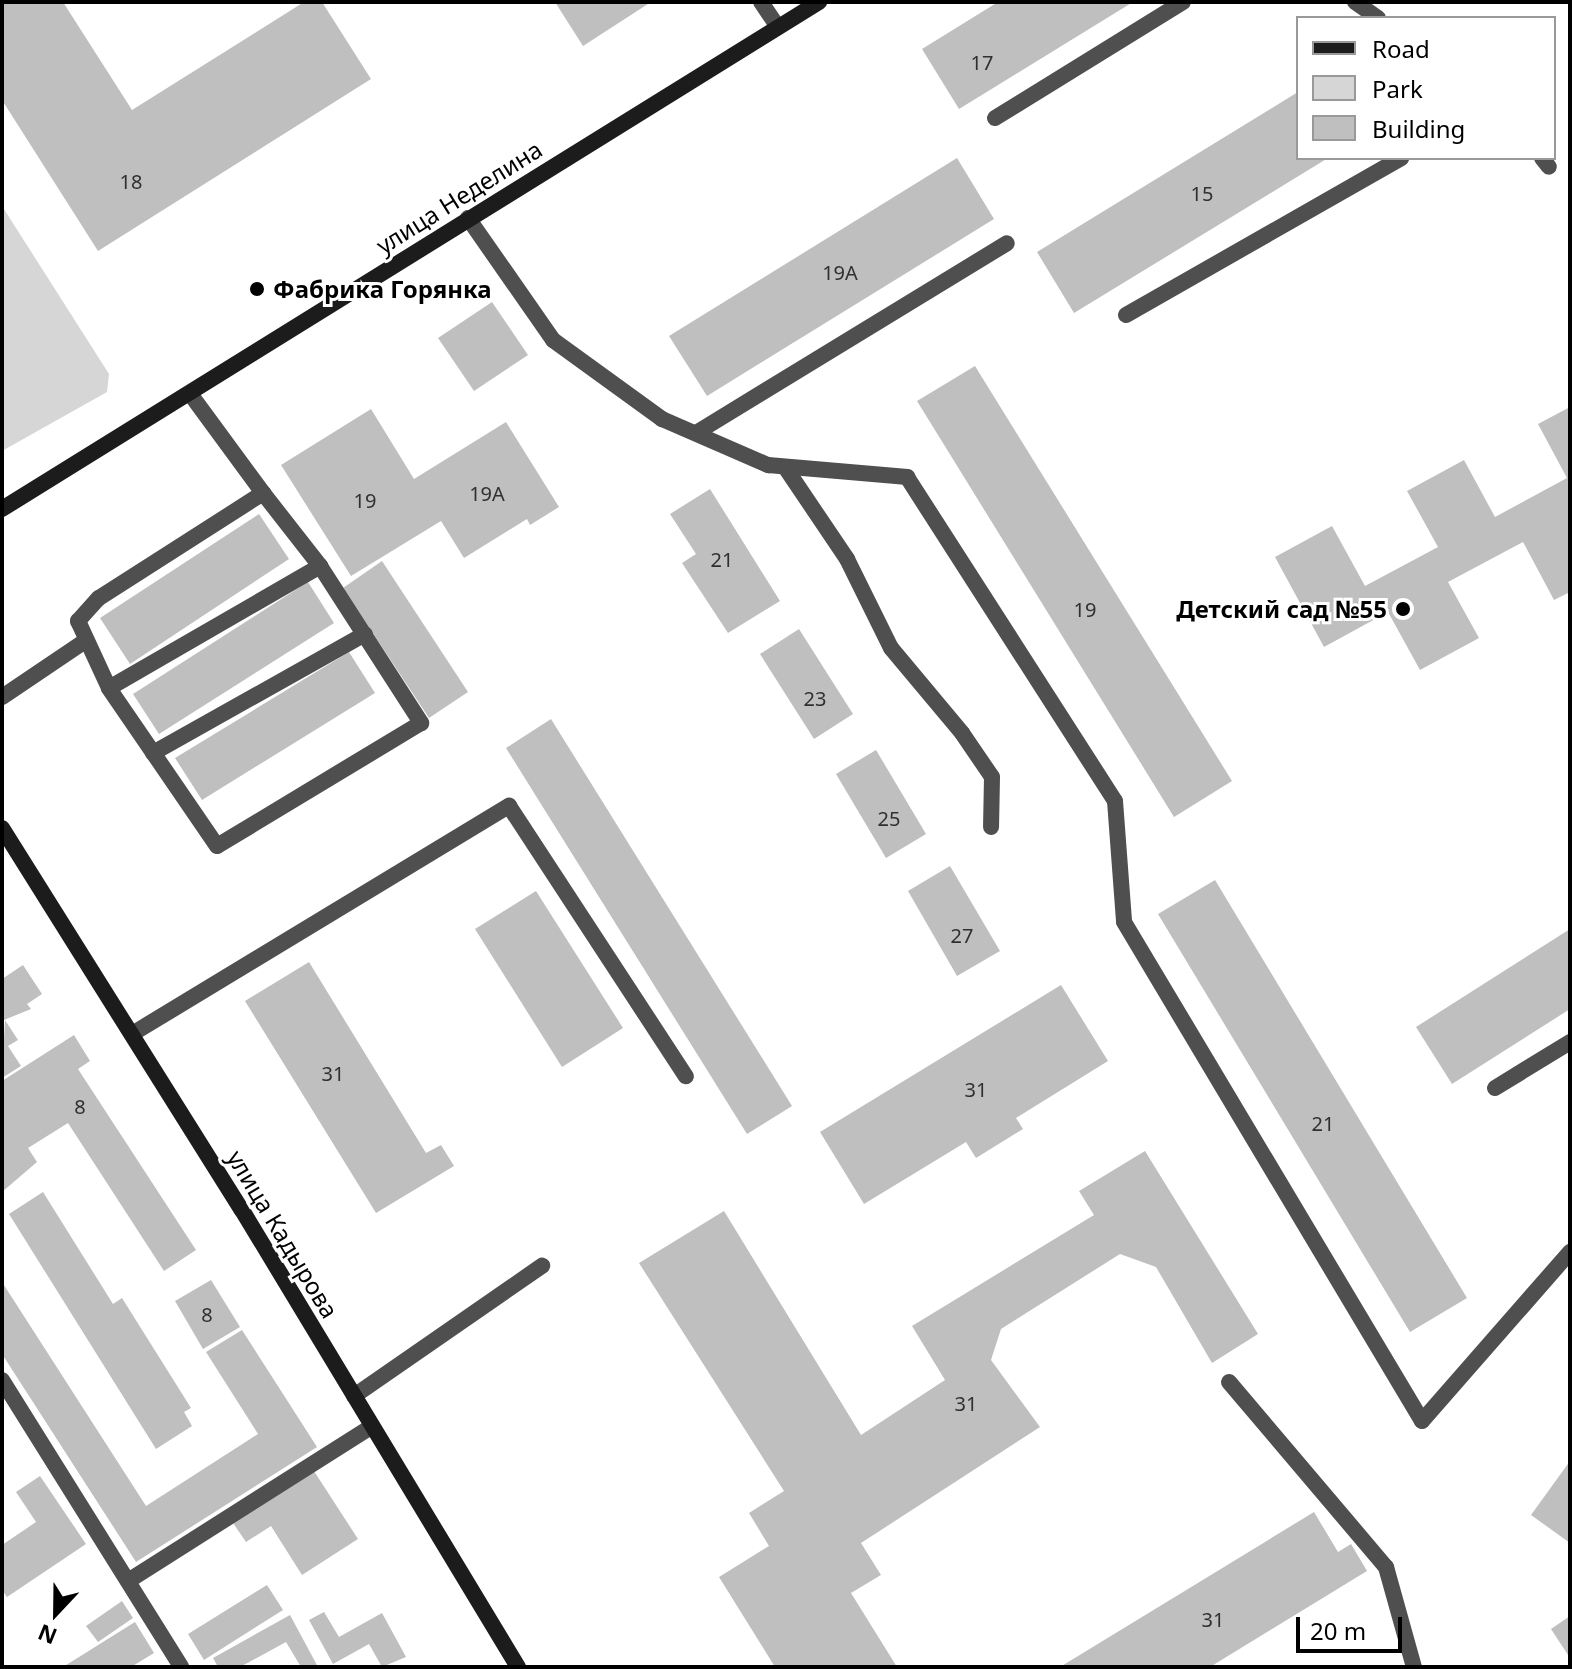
<!DOCTYPE html>
<meta charset="utf-8">
<style>
body{margin:0}
#map{position:relative;width:1572px;height:1669px;overflow:hidden;background:#fff;font-family:"Noto Sans",sans-serif}
div>[style]{position:absolute}
.green>*{inset:0;background:#d6d6d6}
.building>*{inset:0;background:#bfbfbf}
.lane>*{height:16px;margin:-8px;padding:0 8px;transform-origin:8px;border-radius:8px;background:#4f4f4f}
.secondary>*{height:16px;margin:-8px;padding:0 8px;transform-origin:8px;border-radius:8px;background:#1c1c1c}
.dots>*{width:22px;height:22px;translate:-50% -50%;box-sizing:border-box;border:4px solid #fff;border-radius:50%}
span{translate:-50% -50%;white-space:nowrap;text-align:center;line-height:1.15;-webkit-text-stroke:6px #fff;paint-order:stroke}
.number-label{font-size:20px;color:#303030}
.number-label span{-webkit-text-stroke-width:0}
.street-label{font-size:24px;color:#000}
.poi-label{font-size:24px;color:#000;font-weight:700}
.left{translate:0 -50%;text-align:left}
.right{translate:-100% -50%;text-align:right}
.frame{position:absolute;inset:0;border:4px solid #000;pointer-events:none}
.legend{position:absolute;left:1296px;top:16px;width:260px;height:144px;box-sizing:border-box;background:#fff;border:2px solid #999;margin:0;padding:10px 14px;list-style:none;font-size:24px;color:#000}
.legend li{display:flex;align-items:center;gap:16px;height:40px}
.legend b{width:40px;border:2px solid #999}
.north{position:absolute;left:16px;top:1573px;width:80px;height:80px;-webkit-text-stroke:6px #fff;paint-order:stroke;rotate:202deg;font-size:22px;font-weight:700;line-height:32px;text-align:center;color:#000}
.north::after{content:'';display:block;margin:auto;width:28px;height:36px;background:#000;clip-path:polygon(50% 0,100% 100%,50% 72%,0 100%)}
.scale{position:absolute;left:1296px;top:1617px;width:106px;height:36px;box-sizing:border-box;border:4px solid #000;border-top:0;padding-left:10px;font-size:24px;line-height:28px;white-space:nowrap;color:#000;-webkit-text-stroke:6px #fff;paint-order:stroke}
</style>
<div id="map">
<div class="green">
<div style="clip-path:polygon(2px 206px,109px 374px,107px 392px,2px 451px)"></div>
</div>
<div class="building">
<div style="clip-path:polygon(2px 2px,63px 2px,132px 110px,304px 2px,322px 2px,371px 79px,98px 251px,2px 100px)"></div>
<div style="clip-path:polygon(555px 2px,651px 2px,583px 46px)"></div>
<div style="clip-path:polygon(998px 2px,1133px 2px,959px 109px,922px 49px)"></div>
<div style="clip-path:polygon(1298px 92px,1298px 158px,1328px 158px,1074px 313px,1037px 252px)"></div>
<div style="clip-path:polygon(957px 158px,994px 219px,707px 396px,669px 336px)"></div>
<div style="clip-path:polygon(492px 302px,528px 355px,474px 391px,438px 338px)"></div>
<div style="clip-path:polygon(975px 366px,1232px 781px,1174px 817px,917px 401px)"></div>
<div style="clip-path:polygon(1570px 407px,1570px 592px,1554px 600px,1523px 542px,1448px 582px,1479px 638px,1420px 670px,1388px 612px,1324px 647px,1275px 557px,1332px 526px,1365px 586px,1438px 547px,1407px 491px,1464px 460px,1495px 517px,1567px 478px,1538px 424px)"></div>
<div style="clip-path:polygon(371px 409px,414px 479px,506px 422px,559px 507px,530px 525px,527px 519px,464px 558px,441px 521px,351px 576px,281px 465px)"></div>
<div style="clip-path:polygon(710px 489px,780px 601px,728px 633px,682px 563px,696px 554px,670px 514px)"></div>
<div style="clip-path:polygon(259px 514px,289px 559px,130px 664px,100px 618px)"></div>
<div style="clip-path:polygon(382px 561px,468px 692px,429px 718px,343px 588px)"></div>
<div style="clip-path:polygon(308px 582px,334px 623px,159px 734px,133px 694px)"></div>
<div style="clip-path:polygon(799px 629px,853px 714px,814px 739px,760px 654px)"></div>
<div style="clip-path:polygon(349px 652px,375px 693px,202px 800px,175px 758px)"></div>
<div style="clip-path:polygon(551px 719px,792px 1106px,747px 1134px,506px 748px)"></div>
<div style="clip-path:polygon(876px 750px,926px 834px,886px 858px,836px 774px)"></div>
<div style="clip-path:polygon(950px 866px,1000px 951px,957px 976px,908px 891px)"></div>
<div style="clip-path:polygon(1215px 880px,1467px 1298px,1410px 1332px,1158px 914px)"></div>
<div style="clip-path:polygon(536px 891px,623px 1028px,562px 1067px,475px 929px)"></div>
<div style="clip-path:polygon(1570px 929px,1570px 1009px,1452px 1084px,1416px 1027px)"></div>
<div style="clip-path:polygon(309px 962px,426px 1153px,441px 1145px,454px 1166px,376px 1213px,245px 1001px)"></div>
<div style="clip-path:polygon(23px 965px,42px 994px,27px 1004px,31px 1009px,4px 1020px,2px 979px)"></div>
<div style="clip-path:polygon(1061px 985px,1108px 1061px,1016px 1118px,1023px 1129px,976px 1158px,966px 1142px,864px 1204px,820px 1132px)"></div>
<div style="clip-path:polygon(5px 1020px,18px 1040px,8px 1046px,21px 1066px,2px 1078px)"></div>
<div style="clip-path:polygon(74px 1035px,90px 1061px,78px 1069px,196px 1250px,164px 1271px,68px 1123px,28px 1148px,37px 1162px,2px 1192px,2px 1081px)"></div>
<div style="clip-path:polygon(1145px 1151px,1258px 1334px,1212px 1363px,1156px 1267px,1120px 1254px,1001px 1329px,991px 1360px,1040px 1427px,861px 1543px,881px 1575px,851px 1593px,897px 1667px,775px 1667px,719px 1577px,769px 1546px,749px 1513px,784px 1491px,639px 1263px,724px 1211px,861px 1435px,945px 1380px,912px 1326px,1094px 1215px,1079px 1191px)"></div>
<div style="clip-path:polygon(43px 1192px,113px 1304px,122px 1298px,191px 1408px,184px 1412px,192px 1426px,156px 1449px,9px 1214px)"></div>
<div style="clip-path:polygon(211px 1280px,240px 1327px,203px 1349px,175px 1301px)"></div>
<div style="clip-path:polygon(2px 1282px,146px 1506px,258px 1434px,206px 1352px,242px 1330px,317px 1447px,136px 1562px,2px 1354px)"></div>
<div style="clip-path:polygon(1570px 1461px,1570px 1543px,1531px 1515px)"></div>
<div style="clip-path:polygon(312px 1468px,358px 1539px,302px 1575px,271px 1526px,246px 1542px,231px 1520px)"></div>
<div style="clip-path:polygon(40px 1476px,86px 1544px,7px 1597px,2px 1590px,2px 1545px,36px 1522px,16px 1492px)"></div>
<div style="clip-path:polygon(1314px 1512px,1338px 1552px,1351px 1544px,1367px 1571px,1210px 1667px,1060px 1667px)"></div>
<div style="clip-path:polygon(267px 1585px,283px 1610px,204px 1660px,188px 1634px)"></div>
<div style="clip-path:polygon(122px 1601px,133px 1618px,98px 1642px,86px 1626px)"></div>
<div style="clip-path:polygon(324px 1612px,339px 1637px,382px 1613px,406px 1657px,382px 1667px,369px 1644px,333px 1664px,309px 1620px)"></div>
<div style="clip-path:polygon(290px 1615px,318px 1667px,301px 1667px,286px 1642px,240px 1667px,218px 1667px,213px 1658px)"></div>
<div style="clip-path:polygon(1570px 1616px,1570px 1658px,1551px 1629px)"></div>
<div style="clip-path:polygon(135px 1622px,154px 1653px,131px 1667px,63px 1667px)"></div>
</div>
<div class="lane">
<div style="left:761px;top:2px;width:30px;rotate:56deg"></div>
<div style="left:1355px;top:2px;width:28px;rotate:35deg"></div>
<div style="left:995px;top:118px;width:221px;rotate:-31.7deg"></div>
<div style="left:1542px;top:158px;width:11px;rotate:52deg"></div>
<div style="left:468px;top:218px;width:149px;rotate:55.1deg"></div>
<div style="left:553px;top:340px;width:135px;rotate:35.9deg"></div>
<div style="left:662px;top:419px;width:116px;rotate:23.5deg"></div>
<div style="left:768px;top:465px;width:140px;rotate:4.9deg"></div>
<div style="left:907px;top:477px;width:385px;rotate:57.3deg"></div>
<div style="left:1115px;top:801px;width:121px;rotate:85.7deg"></div>
<div style="left:1124px;top:922px;width:581px;rotate:59.15deg"></div>
<div style="left:1422px;top:1421px;width:225px;rotate:-48.8deg"></div>
<div style="left:1126px;top:315px;width:317px;rotate:-29.7deg"></div>
<div style="left:191px;top:395px;width:122px;rotate:53.7deg"></div>
<div style="left:696px;top:433px;width:364px;rotate:-31.4deg"></div>
<div style="left:785px;top:467px;width:111px;rotate:56deg"></div>
<div style="left:847px;top:559px;width:99px;rotate:63.7deg"></div>
<div style="left:891px;top:648px;width:111px;rotate:50.1deg"></div>
<div style="left:962px;top:733px;width:53px;rotate:55.7deg"></div>
<div style="left:992px;top:777px;width:50px;rotate:91.1deg"></div>
<div style="left:263px;top:493px;width:93px;rotate:52deg"></div>
<div style="left:320px;top:566px;width:187px;rotate:57.2deg"></div>
<div style="left:421px;top:723px;width:238px;rotate:148.9deg"></div>
<div style="left:217px;top:846px;width:191px;rotate:-124.4deg"></div>
<div style="left:109px;top:688px;width:74px;rotate:-114.8deg"></div>
<div style="left:78px;top:621px;width:31px;rotate:-48deg"></div>
<div style="left:99px;top:598px;width:195px;rotate:-32.6deg"></div>
<div style="left:109px;top:688px;width:244px;rotate:-30deg"></div>
<div style="left:2px;top:697px;width:100px;rotate:-34deg"></div>
<div style="left:153px;top:753px;width:243px;rotate:-29.3deg"></div>
<div style="left:132px;top:1034px;width:441px;rotate:-31.2deg"></div>
<div style="left:509px;top:806px;width:323px;rotate:56.8deg"></div>
<div style="left:1495px;top:1088px;width:88px;rotate:-31.5deg"></div>
<div style="left:2px;top:1380px;width:338px;rotate:58deg"></div>
<div style="left:1229px;top:1382px;width:243px;rotate:49.7deg"></div>
<div style="left:1386px;top:1567px;width:104px;rotate:74.4deg"></div>
<div style="left:354px;top:1396px;width:229px;rotate:-34.7deg"></div>
<div style="left:128px;top:1581px;width:289px;rotate:-32.4deg"></div>
</div>
<div class="secondary">
<div style="left:2px;top:509px;width:962px;rotate:-31.82deg"></div>
<div style="left:2px;top:828px;width:451px;rotate:57.9deg"></div>
<div style="left:242px;top:1210px;width:534px;rotate:58.87deg"></div>
</div>
<div class="dots">
<div style="left:257px;top:289px;background:#000"></div>
<div style="left:1403px;top:609px;background:#000"></div>
</div>
<div class="number-label">
<span style="left:982px;top:62px">17</span>
<span style="left:131px;top:181px">18</span>
<span style="left:1202px;top:193px">15</span>
<span style="left:840px;top:272px">19А</span>
<span style="left:487px;top:493px">19А</span>
<span style="left:365px;top:500px">19</span>
<span style="left:722px;top:559px">21</span>
<span style="left:1085px;top:609px">19</span>
<span style="left:815px;top:698px">23</span>
<span style="left:889px;top:818px">25</span>
<span style="left:962px;top:935px">27</span>
<span style="left:333px;top:1073px">31</span>
<span style="left:976px;top:1089px">31</span>
<span style="left:80px;top:1106px">8</span>
<span style="left:1323px;top:1123px">21</span>
<span style="left:207px;top:1314px">8</span>
<span style="left:966px;top:1403px">31</span>
<span style="left:1213px;top:1619px">31</span>
</div>
<div class="street-label">
<span style="left:459px;top:197px;rotate:-32deg">улица Неделина</span>
<span style="left:283px;top:1234px;rotate:59deg">улица Кадырова</span>
</div>
<div class="poi-label">
<span class="left" style="left:273px;top:289px">Фабрика Горянка</span>
<span class="right" style="left:1387px;top:609px">Детский сад №55</span>
</div>
<div class="frame"></div>
<ul class="legend">
<li><b style="height:10px;background:#1c1c1c"></b>Road</li>
<li><b style="height:22px;background:#d6d6d6"></b>Park</li>
<li><b style="height:22px;background:#bfbfbf"></b>Building</li>
</ul>
<div class="north">N</div>
<div class="scale">20 m</div>
</div>
